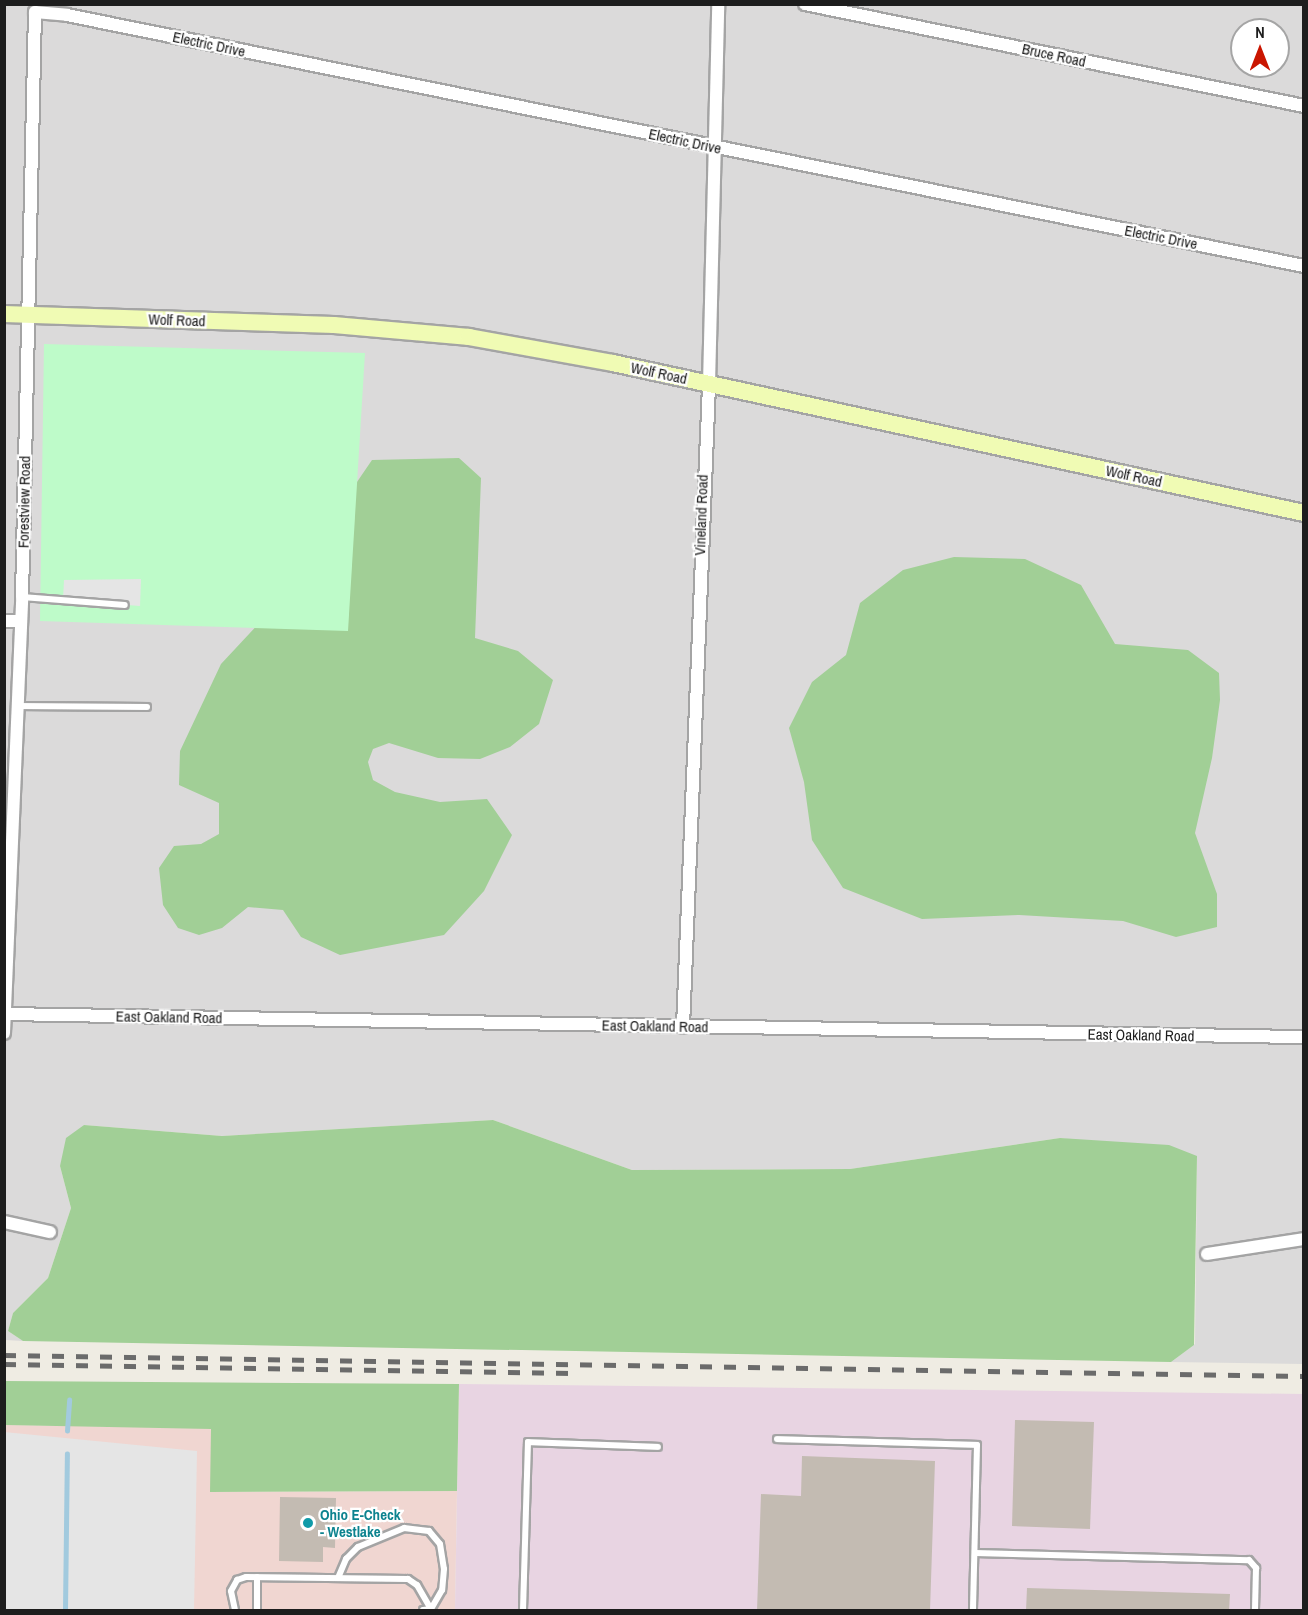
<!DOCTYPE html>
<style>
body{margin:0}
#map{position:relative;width:1308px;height:1615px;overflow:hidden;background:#efece3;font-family:"Archivo Narrow",sans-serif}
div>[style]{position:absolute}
.residential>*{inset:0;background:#dbdada}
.commercial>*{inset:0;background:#f0d6d1}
.industrial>*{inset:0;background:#e8d4e2}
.forest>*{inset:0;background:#a1cf96}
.park>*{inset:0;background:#befbc9}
.parking>*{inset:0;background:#e5e5e5}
.stream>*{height:4.5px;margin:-2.25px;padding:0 2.25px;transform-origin:2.25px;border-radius:2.25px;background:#a2cade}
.building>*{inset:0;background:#c3bbb2}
.roads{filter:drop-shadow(2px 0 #a4a4a4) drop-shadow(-2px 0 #a4a4a4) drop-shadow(0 2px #a4a4a4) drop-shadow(0 -2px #a4a4a4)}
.lane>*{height:6px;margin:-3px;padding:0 3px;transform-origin:3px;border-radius:3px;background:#fff}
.street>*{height:12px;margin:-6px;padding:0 6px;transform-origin:6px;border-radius:6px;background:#fff}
.secondary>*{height:16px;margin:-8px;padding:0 8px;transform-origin:8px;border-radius:8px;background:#f0fbb4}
.rail>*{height:4.5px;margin-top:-2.25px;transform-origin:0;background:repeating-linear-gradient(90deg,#6b6b6b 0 12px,transparent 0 24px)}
.dots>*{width:16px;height:16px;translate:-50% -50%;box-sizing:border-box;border:3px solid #fff;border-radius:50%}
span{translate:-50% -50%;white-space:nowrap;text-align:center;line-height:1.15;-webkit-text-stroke:4.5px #fff;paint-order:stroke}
.street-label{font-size:15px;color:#1d1d1d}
.culture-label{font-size:15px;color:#0d838f;font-weight:700}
.left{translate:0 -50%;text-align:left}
.frame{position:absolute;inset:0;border:6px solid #1d1d1d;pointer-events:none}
.north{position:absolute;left:1230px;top:18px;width:60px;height:60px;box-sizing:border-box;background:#fff;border:2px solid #a5a5a5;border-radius:50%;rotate:0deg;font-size:16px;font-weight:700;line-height:24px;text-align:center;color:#1d1d1d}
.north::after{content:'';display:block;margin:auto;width:21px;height:27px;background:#ca1500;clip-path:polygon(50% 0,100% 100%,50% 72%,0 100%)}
</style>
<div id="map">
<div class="residential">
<div style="clip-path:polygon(evenodd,5px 5px,1303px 5px,1303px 1364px,1171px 1362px,1195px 1344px,1197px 1157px,1060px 1138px,850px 1169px,632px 1170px,493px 1120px,222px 1136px,84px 1125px,60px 1166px,71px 1208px,48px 1278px,13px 1313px,8px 1331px,23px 1341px,5px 1340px,5px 5px,1242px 30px,1278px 30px,1278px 66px,1242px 66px,1242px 30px)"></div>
</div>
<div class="commercial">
<div style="clip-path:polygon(5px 1425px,211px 1428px,211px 1492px,457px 1491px,455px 1610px,5px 1610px)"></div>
</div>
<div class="industrial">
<div style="clip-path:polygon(459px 1384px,1303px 1394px,1303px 1610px,455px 1610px)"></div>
</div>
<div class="forest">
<div style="clip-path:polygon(459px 458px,481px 478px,475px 638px,518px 651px,553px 680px,539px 724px,510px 747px,480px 759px,438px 758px,389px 743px,373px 749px,368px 762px,373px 780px,395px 792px,440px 802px,487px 799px,512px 835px,484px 891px,444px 935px,340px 955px,301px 937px,283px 910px,248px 907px,222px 928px,199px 935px,178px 928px,163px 905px,159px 868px,174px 846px,201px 844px,219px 834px,219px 803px,179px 785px,180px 751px,221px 664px,264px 618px,372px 460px)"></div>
<div style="clip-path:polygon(954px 557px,1025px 559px,1081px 585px,1115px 644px,1188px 650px,1219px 673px,1220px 700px,1212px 758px,1195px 833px,1217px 894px,1217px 927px,1176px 937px,1123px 921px,1019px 915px,922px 919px,843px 888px,812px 840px,804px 782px,789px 728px,812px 682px,846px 655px,860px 603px,903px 570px)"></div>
<div style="clip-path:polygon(493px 1120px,632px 1170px,850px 1169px,1060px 1138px,1169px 1145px,1197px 1156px,1194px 1345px,1171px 1362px,23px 1341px,8px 1331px,13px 1313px,48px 1278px,71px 1208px,60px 1166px,66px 1138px,84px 1125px,222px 1136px)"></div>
<div style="clip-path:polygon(5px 1381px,459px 1384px,457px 1491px,210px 1492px,211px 1429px,5px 1425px)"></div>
</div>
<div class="park">
<div style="clip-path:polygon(44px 344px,365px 353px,348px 631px,40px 621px)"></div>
</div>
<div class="parking">
<div style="clip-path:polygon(141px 579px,140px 606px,63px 600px,64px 580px)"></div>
<div style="clip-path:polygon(4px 1432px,197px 1451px,194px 1610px,5px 1610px)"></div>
</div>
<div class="stream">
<div style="left:67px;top:1431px;width:31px;rotate:-86deg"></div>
<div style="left:65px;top:1610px;width:156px;rotate:-89.3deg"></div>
</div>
<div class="building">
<div style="clip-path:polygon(1015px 1420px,1094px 1422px,1090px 1529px,1012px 1526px)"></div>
<div style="clip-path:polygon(802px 1456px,935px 1461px,930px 1611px,757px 1611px,761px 1494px,801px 1496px)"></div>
<div style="clip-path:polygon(280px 1497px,336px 1498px,335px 1548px,323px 1547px,323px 1562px,279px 1561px)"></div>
<div style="clip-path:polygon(1027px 1588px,1230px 1594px,1229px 1611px,1026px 1611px)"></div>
</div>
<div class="roads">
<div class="lane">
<div style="left:22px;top:597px;width:103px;rotate:4.4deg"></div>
<div style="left:18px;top:706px;width:129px;rotate:0.4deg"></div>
<div style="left:777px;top:1439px;width:200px;rotate:1.7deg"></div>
<div style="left:977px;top:1445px;width:165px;rotate:91.4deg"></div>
<div style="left:975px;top:1553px;width:274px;rotate:1.5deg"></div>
<div style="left:1249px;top:1560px;width:11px;rotate:49deg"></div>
<div style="left:1256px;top:1568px;width:42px;rotate:91.4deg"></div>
<div style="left:338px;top:1578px;width:21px;rotate:-67deg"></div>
<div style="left:346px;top:1559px;width:17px;rotate:-45deg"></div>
<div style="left:358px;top:1547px;width:50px;rotate:-22.4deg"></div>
<div style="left:404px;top:1528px;width:25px;rotate:7deg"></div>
<div style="left:429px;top:1531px;width:17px;rotate:50deg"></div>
<div style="left:440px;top:1544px;width:25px;rotate:81deg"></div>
<div style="left:444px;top:1569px;width:21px;rotate:95deg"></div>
<div style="left:442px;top:1590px;width:22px;rotate:120deg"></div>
<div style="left:431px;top:1609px;width:8px;rotate:173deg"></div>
<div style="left:235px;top:1610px;width:19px;rotate:-102deg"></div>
<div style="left:231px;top:1591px;width:13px;rotate:-61deg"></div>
<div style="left:237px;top:1580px;width:9px;rotate:-18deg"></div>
<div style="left:246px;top:1577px;width:162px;rotate:0.7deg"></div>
<div style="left:408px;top:1579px;width:11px;rotate:34deg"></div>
<div style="left:417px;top:1585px;width:28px;rotate:60deg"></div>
<div style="left:257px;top:1610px;width:33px;rotate:-90deg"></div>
<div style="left:523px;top:1610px;width:168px;rotate:-88.3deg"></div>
<div style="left:528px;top:1442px;width:130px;rotate:2.2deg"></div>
</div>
<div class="street">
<div style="left:805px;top:4px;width:509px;rotate:11.55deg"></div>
<div style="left:4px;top:621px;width:17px"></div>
<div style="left:6px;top:1014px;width:1298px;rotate:1.02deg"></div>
<div style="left:683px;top:1027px;width:644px;rotate:-87.68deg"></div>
<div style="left:709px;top:384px;width:380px;rotate:-88.6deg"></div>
<div style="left:4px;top:1033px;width:436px;rotate:-87.6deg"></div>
<div style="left:22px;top:597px;width:585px;rotate:-88.73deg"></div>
<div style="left:35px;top:12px;width:32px;rotate:5deg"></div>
<div style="left:67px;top:15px;width:1262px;rotate:11.47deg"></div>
<div style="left:4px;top:1222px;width:47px;rotate:12.3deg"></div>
<div style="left:1207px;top:1254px;width:98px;rotate:-8.8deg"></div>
</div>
<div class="secondary">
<div style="left:4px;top:314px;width:330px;rotate:1.9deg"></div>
<div style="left:334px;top:325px;width:136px;rotate:5.1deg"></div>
<div style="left:469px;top:337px;width:146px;rotate:10.2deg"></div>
<div style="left:613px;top:363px;width:707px;rotate:12.25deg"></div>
</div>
</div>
<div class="rail">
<div style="left:4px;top:1355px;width:1300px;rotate:0.93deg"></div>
<div style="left:4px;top:1364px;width:568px;rotate:0.91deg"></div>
</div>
<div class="dots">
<div style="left:308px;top:1523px;background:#0f9aa8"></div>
</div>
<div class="street-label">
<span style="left:209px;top:44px;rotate:12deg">Electric Drive</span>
<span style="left:1054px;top:55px;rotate:12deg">Bruce Road</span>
<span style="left:685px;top:141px;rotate:12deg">Electric Drive</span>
<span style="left:1161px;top:237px;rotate:11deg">Electric Drive</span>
<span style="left:177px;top:320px;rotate:2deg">Wolf Road</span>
<span style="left:659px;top:373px;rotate:12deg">Wolf Road</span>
<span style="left:1134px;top:476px;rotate:12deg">Wolf Road</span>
<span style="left:24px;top:502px;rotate:-89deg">Forestview Road</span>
<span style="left:701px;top:515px;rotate:-88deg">Vineland Road</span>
<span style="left:169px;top:1017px;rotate:1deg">East Oakland Road</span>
<span style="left:655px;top:1026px;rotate:1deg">East Oakland Road</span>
<span style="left:1141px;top:1035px;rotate:1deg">East Oakland Road</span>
</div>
<div class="culture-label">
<span class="left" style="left:320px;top:1523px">Ohio E-Check<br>- Westlake</span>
</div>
<div class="frame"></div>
<div class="north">N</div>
</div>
